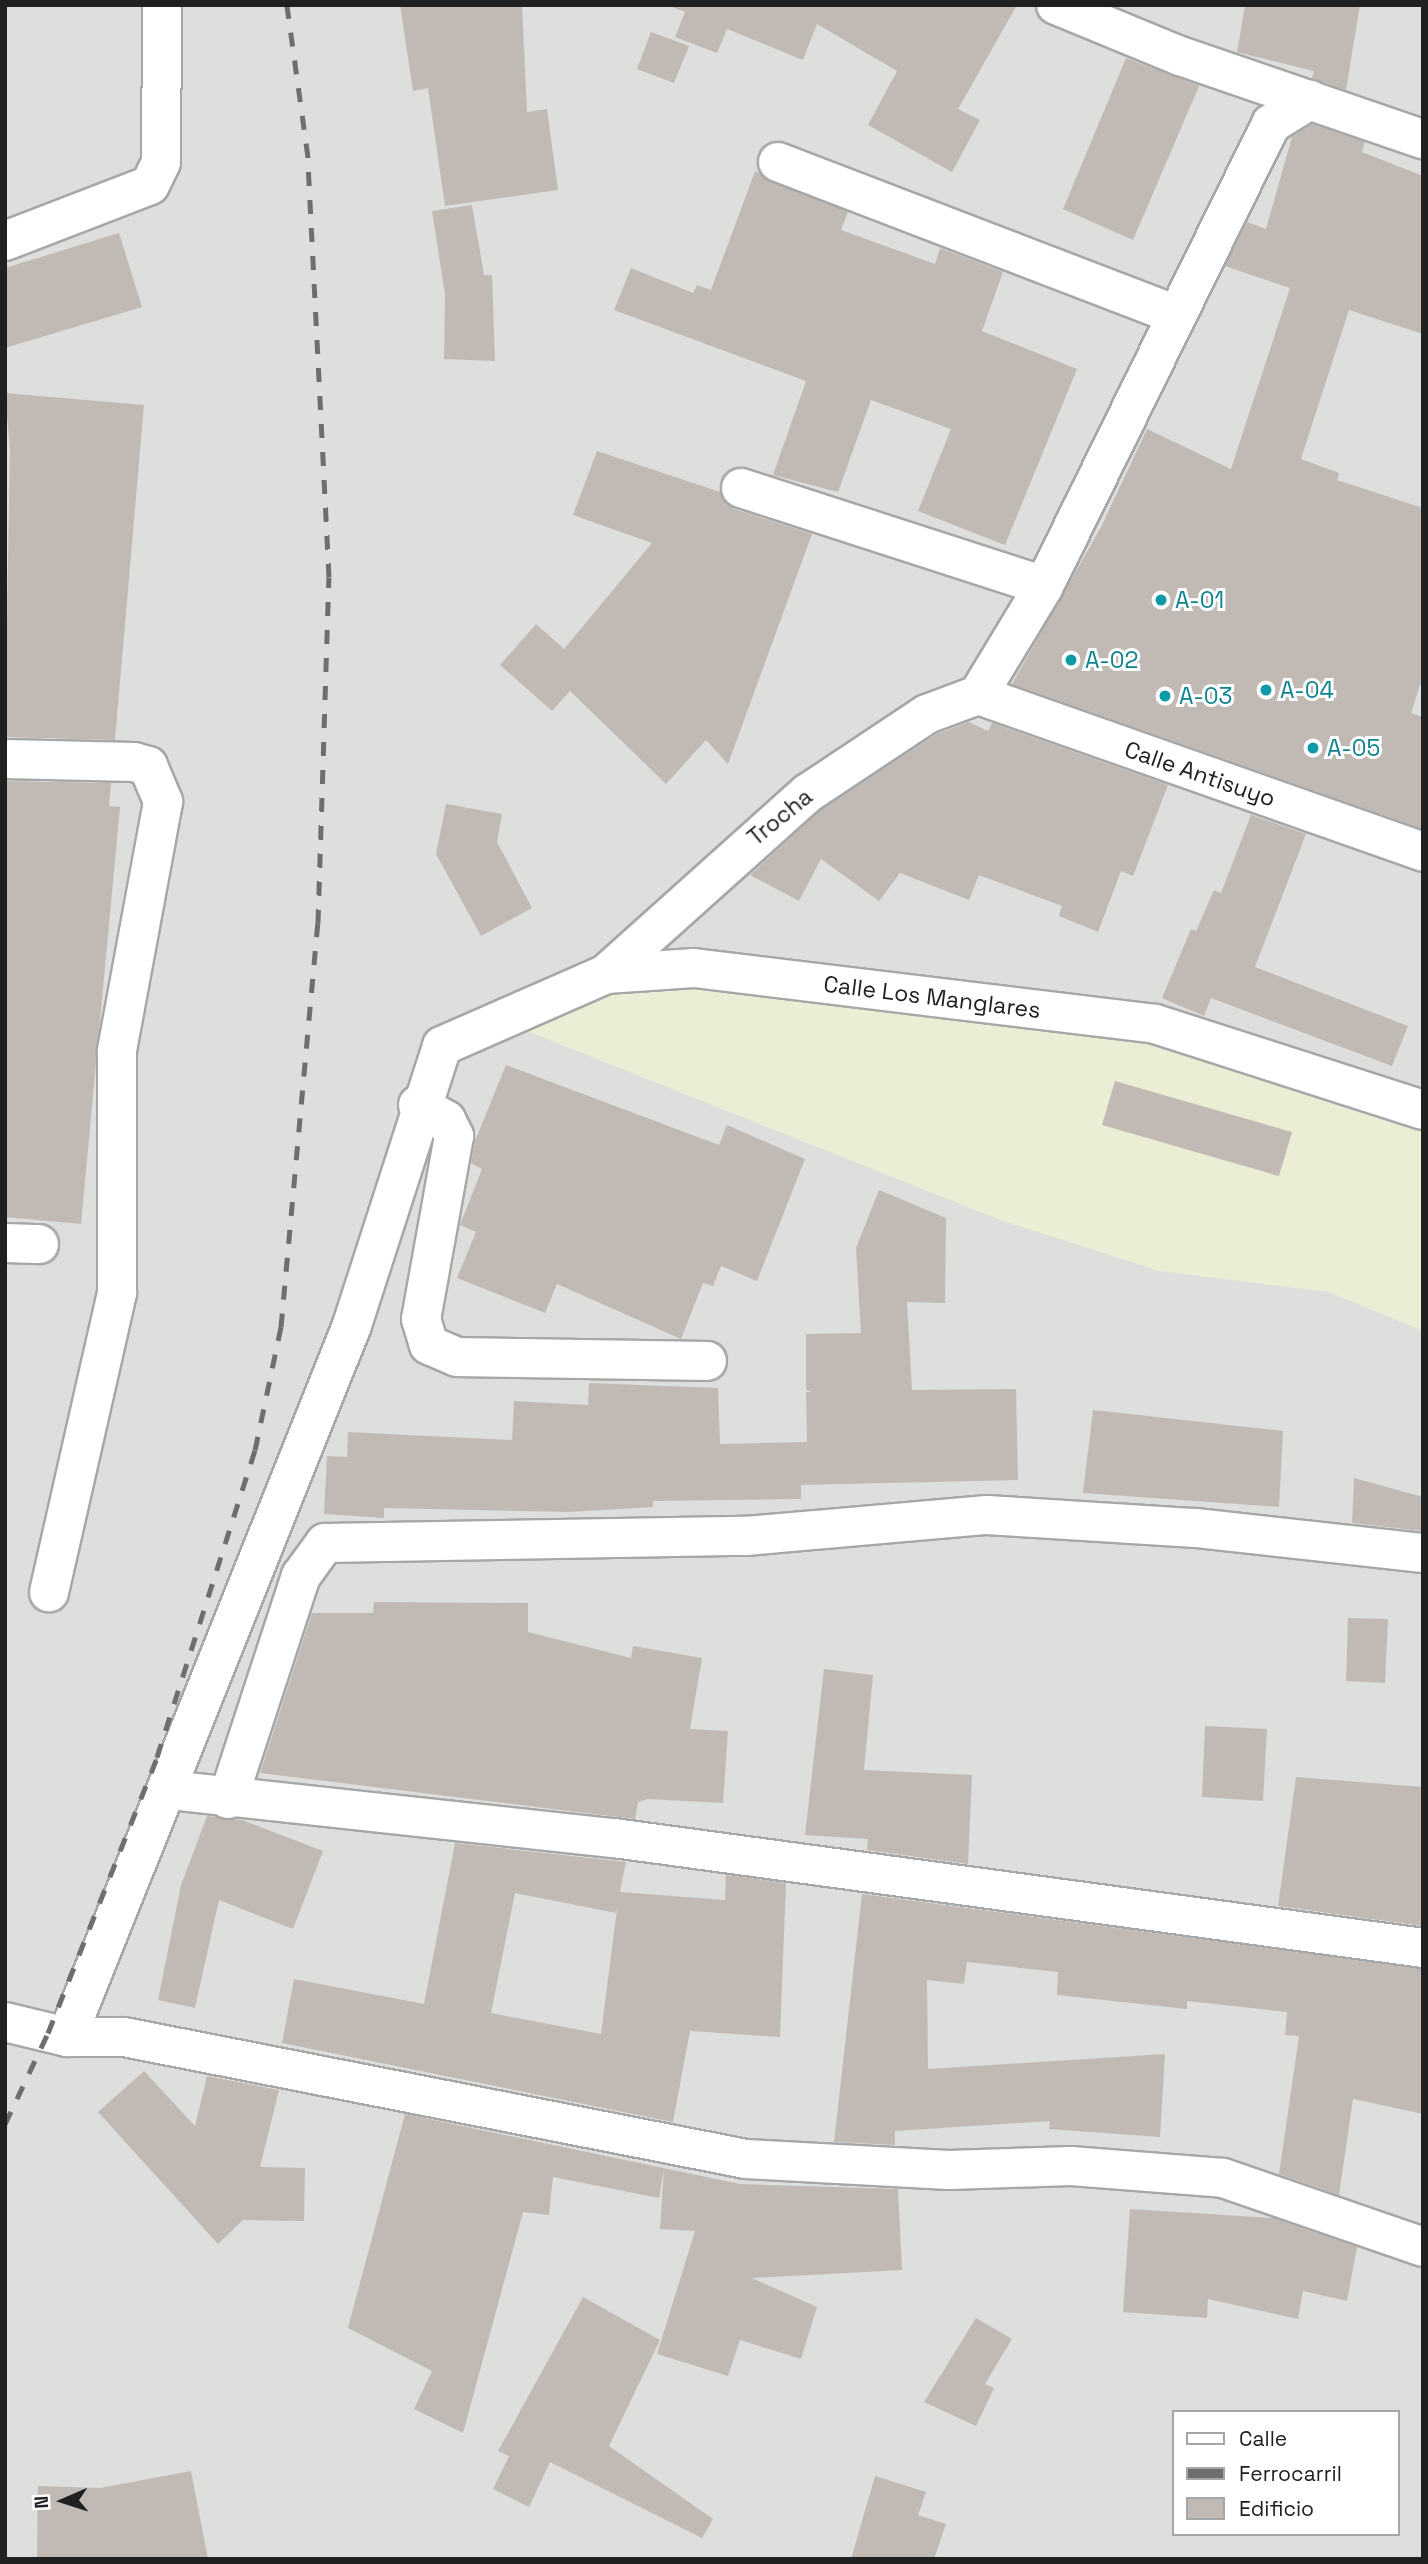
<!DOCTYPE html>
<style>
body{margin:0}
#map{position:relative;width:1428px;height:2564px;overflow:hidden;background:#f0eee7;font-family:"Space Grotesk",sans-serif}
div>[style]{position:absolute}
.residential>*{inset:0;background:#dededd}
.farmland>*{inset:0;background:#ebeed4}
.building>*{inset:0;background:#c1bab4}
.roads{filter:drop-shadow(2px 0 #a7a7a7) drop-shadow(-2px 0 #a7a7a7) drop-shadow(0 2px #a7a7a7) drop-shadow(0 -2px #a7a7a7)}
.minor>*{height:38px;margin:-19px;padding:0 19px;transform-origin:19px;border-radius:19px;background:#fff}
.rail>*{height:5px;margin-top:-2.5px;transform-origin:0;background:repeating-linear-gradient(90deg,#6e6e6e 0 14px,transparent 0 28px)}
.dots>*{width:19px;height:19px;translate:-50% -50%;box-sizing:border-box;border:4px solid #fff;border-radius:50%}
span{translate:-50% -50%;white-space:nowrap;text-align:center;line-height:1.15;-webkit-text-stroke:6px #fff;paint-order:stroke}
.culture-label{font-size:23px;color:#0d838f}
.left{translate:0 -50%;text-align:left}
.street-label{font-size:23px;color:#202020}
.frame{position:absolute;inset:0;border:7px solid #202020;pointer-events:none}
.legend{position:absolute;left:1172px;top:2410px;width:228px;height:126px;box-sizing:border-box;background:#fff;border:2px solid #a6a6a6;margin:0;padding:9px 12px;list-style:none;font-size:21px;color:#202020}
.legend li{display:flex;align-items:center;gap:14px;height:35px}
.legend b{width:35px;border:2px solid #a6a6a6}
.north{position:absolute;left:28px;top:2466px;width:70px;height:70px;-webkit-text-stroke:5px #fff;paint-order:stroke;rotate:267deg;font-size:19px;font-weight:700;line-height:28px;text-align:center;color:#202020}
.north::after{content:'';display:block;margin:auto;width:24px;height:32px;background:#202020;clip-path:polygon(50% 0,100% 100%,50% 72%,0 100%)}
</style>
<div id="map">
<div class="residential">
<div style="clip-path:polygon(evenodd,5px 5px,1423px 5px,1423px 2559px,5px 2559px,5px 5px,1174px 2412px,1398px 2412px,1398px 2534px,1174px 2534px,1174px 2412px)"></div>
</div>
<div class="farmland">
<div style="clip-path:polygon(631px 950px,1174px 1031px,1423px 1105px,1423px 1331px,1329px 1292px,1160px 1271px,1000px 1220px,479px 1012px)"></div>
</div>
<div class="building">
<div style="clip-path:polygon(400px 5px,522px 5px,527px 112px,547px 109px,558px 190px,445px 206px,428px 88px,413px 91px)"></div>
<div style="clip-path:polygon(1017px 5px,958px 109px,980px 120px,952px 172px,868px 125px,897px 71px,817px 24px,803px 60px,727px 29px,717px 53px,675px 37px,685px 12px,672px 7px)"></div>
<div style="clip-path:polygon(1245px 5px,1360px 5px,1346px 90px,1312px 78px,1314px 71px,1237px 52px)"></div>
<div style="clip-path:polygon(651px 32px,689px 46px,674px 83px,637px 69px)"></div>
<div style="clip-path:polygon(1126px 58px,1199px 86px,1133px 240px,1063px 209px)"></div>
<div style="clip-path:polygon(1312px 124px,1365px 142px,1362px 152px,1423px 176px,1423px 334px,1349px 310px,1301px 459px,1339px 473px,1337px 480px,1423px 508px,1423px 676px,1411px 713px,1423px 717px,1423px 829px,1012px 684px,1101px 527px,1147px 429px,1231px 469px,1290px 288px,1225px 266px,1247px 222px,1266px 229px,1292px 137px)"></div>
<div style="clip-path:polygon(755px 171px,848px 212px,841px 230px,935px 264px,940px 248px,1003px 272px,982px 331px,1077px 369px,1005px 545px,918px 511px,951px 429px,871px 400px,838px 492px,773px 475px,806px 381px,614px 310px,631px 268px,693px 293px,697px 285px,711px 290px)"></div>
<div style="clip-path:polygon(472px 205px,484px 275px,492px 275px,495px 361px,444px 359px,445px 295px,432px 211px)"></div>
<div style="clip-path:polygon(119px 233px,142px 307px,5px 348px,5px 268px)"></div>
<div style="clip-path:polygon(5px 393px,144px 405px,115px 740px,5px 737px,10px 449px)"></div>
<div style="clip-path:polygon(597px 451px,720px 492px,734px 509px,812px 534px,728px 764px,706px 740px,666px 784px,570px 691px,552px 711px,500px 665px,536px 624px,564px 649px,652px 543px,573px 515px)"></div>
<div style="clip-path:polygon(969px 722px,988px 731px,992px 723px,1168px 785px,1133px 876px,1121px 871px,1098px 932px,1059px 916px,1062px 906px,979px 875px,969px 900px,900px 873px,879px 901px,821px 859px,799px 901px,750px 875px,821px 810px,937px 734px)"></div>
<div style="clip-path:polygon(5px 781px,111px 783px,109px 806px,120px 807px,81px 1224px,5px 1217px)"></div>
<div style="clip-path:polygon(446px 804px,502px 814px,497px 842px,532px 908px,481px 936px,436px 854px)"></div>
<div style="clip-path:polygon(1251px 815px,1306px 834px,1255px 967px,1408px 1026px,1392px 1066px,1211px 998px,1204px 1016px,1162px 998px,1191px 929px,1196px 931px,1214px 890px,1221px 893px)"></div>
<div style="clip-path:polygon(506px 1065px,719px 1145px,727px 1125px,805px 1159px,757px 1281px,721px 1266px,713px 1286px,703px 1283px,681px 1339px,557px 1284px,545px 1313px,457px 1278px,476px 1232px,460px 1225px,482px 1169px,471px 1163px,475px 1141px)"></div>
<div style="clip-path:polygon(1115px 1081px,1292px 1132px,1279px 1176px,1102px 1125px)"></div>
<div style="clip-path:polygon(879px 1190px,946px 1218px,945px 1303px,907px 1302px,912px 1390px,1016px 1389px,1018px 1480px,801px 1485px,801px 1499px,653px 1501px,653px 1507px,569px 1512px,384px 1508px,384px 1518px,324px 1514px,327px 1456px,347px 1457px,348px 1432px,512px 1440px,514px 1401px,588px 1405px,589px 1383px,718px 1388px,720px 1444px,807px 1442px,806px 1392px,812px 1392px,806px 1390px,806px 1334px,861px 1333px,856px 1248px)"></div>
<div style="clip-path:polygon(1093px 1410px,1283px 1431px,1279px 1507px,1083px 1493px)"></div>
<div style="clip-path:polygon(1354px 1478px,1423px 1497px,1423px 1531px,1352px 1523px)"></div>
<div style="clip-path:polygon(374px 1602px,528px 1603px,528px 1632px,631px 1658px,633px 1646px,702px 1658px,690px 1729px,728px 1731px,723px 1803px,648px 1799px,638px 1802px,635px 1819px,260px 1773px,312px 1613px,373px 1613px)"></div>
<div style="clip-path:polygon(1348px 1618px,1388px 1619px,1385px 1683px,1346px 1681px)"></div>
<div style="clip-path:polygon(824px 1669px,873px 1675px,864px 1770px,972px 1775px,968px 1864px,867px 1850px,868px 1839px,805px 1835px)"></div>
<div style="clip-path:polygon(1205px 1726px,1267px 1729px,1263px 1801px,1202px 1797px)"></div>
<div style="clip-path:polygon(1296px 1777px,1423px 1787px,1423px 1926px,1278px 1906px)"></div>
<div style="clip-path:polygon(207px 1816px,242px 1820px,323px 1851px,293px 1929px,219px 1900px,195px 2008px,158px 2000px,181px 1885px)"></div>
<div style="clip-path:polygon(evenodd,455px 1843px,626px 1862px,620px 1892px,725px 1900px,726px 1875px,786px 1883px,780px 2037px,690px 2031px,673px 2122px,282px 2043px,294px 1979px,424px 2004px,455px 1843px,515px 1893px,616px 1913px,618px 1901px,601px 2034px,491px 2013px,515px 1893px)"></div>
<div style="clip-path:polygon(862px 1894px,1423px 1969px,1423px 2114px,1353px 2099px,1339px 2195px,1279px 2174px,1299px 2036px,1285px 2035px,1287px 2012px,1187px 2001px,1187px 2009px,1057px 1995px,1058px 1972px,967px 1962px,964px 1984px,927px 1980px,928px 2069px,1165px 2054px,1160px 2137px,1049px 2129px,1050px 2121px,895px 2131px,895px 2145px,834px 2142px)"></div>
<div style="clip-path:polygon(144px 2071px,195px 2126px,207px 2076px,279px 2090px,260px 2167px,305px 2168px,304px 2221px,243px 2220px,218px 2244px,98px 2112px)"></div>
<div style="clip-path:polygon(405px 2114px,740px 2184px,898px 2189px,902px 2270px,752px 2278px,817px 2307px,801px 2359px,740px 2340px,728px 2376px,657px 2354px,695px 2231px,660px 2229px,664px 2169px,659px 2198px,553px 2177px,549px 2215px,523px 2212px,463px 2433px,414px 2409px,432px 2371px,348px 2328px)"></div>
<div style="clip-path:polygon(1130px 2209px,1273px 2218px,1357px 2247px,1347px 2301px,1303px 2291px,1298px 2319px,1208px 2299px,1207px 2318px,1123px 2312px)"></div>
<div style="clip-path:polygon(583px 2297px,660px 2340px,609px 2446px,713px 2519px,702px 2538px,550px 2462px,529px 2507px,493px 2489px,509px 2456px,498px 2451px)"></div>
<div style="clip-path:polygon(976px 2318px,1012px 2339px,985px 2384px,994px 2388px,976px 2426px,924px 2402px)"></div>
<div style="clip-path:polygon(191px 2471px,208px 2559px,37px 2559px,38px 2486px,100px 2488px)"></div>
<div style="clip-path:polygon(875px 2476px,926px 2492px,918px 2515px,946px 2524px,934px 2559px,851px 2559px)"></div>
</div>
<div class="roads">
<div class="minor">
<div style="left:1056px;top:5px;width:134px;rotate:22.4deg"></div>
<div style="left:1180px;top:56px;width:257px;rotate:18.9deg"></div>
<div style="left:778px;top:162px;width:424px;rotate:21deg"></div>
<div style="left:5px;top:241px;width:155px;rotate:-21.1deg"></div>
<div style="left:150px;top:185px;width:25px;rotate:-64deg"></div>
<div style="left:161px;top:162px;width:157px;rotate:-89.6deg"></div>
<div style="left:741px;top:488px;width:318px;rotate:17.9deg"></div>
<div style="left:978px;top:695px;width:127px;rotate:-58.8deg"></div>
<div style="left:1044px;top:586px;width:515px;rotate:-63.83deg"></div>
<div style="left:1271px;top:124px;width:46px;rotate:-31.6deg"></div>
<div style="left:978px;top:695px;width:472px;rotate:19.4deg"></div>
<div style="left:5px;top:759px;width:129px;rotate:1.3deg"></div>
<div style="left:134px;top:762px;width:15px;rotate:16deg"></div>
<div style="left:148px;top:766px;width:39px;rotate:67deg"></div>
<div style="left:163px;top:802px;width:253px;rotate:100.5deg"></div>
<div style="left:117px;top:1051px;width:242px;rotate:90deg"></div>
<div style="left:117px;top:1293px;width:307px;rotate:102.8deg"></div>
<div style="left:606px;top:974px;width:271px;rotate:-41.9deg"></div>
<div style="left:808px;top:793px;width:143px;rotate:-33.6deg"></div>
<div style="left:927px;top:714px;width:54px;rotate:-20.4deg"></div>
<div style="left:418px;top:1105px;width:32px;rotate:28deg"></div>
<div style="left:446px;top:1120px;width:18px;rotate:63deg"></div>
<div style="left:454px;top:1136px;width:186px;rotate:100.2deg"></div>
<div style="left:421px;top:1319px;width:27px;rotate:73deg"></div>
<div style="left:429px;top:1345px;width:30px;rotate:23deg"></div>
<div style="left:457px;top:1357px;width:250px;rotate:0.9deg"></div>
<div style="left:5px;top:1243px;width:34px;rotate:2deg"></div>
<div style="left:169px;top:1790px;width:448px;rotate:6.2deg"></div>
<div style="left:614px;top:1838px;width:816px;rotate:7.74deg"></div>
<div style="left:228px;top:1799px;width:235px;rotate:-71.9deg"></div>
<div style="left:301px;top:1576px;width:41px;rotate:-54deg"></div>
<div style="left:325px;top:1543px;width:421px;rotate:-1deg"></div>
<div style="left:746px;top:1536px;width:242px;rotate:-5deg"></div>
<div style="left:987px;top:1515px;width:209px;rotate:3.6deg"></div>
<div style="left:1196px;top:1528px;width:228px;rotate:6.3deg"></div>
<div style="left:5px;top:2022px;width:64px;rotate:13.6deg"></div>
<div style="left:67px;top:2037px;width:57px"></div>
<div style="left:124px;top:2037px;width:634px;rotate:11.1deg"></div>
<div style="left:746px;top:2159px;width:203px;rotate:3.1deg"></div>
<div style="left:949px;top:2170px;width:122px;rotate:-1.9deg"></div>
<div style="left:1071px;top:2166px;width:152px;rotate:4.5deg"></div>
<div style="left:1223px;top:2178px;width:212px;rotate:19deg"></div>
<div style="left:67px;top:2037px;width:767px;rotate:-68.18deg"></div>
<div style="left:352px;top:1325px;width:293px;rotate:-72.1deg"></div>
<div style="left:442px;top:1046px;width:179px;rotate:-23.7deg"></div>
<div style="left:606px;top:974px;width:88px;rotate:-3.9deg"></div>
<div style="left:694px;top:968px;width:464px;rotate:6.9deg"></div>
<div style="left:1155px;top:1024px;width:281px;rotate:17.8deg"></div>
</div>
</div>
<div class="rail">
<div style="left:5px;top:2124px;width:101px;rotate:-64.7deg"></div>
<div style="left:48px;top:2033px;width:297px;rotate:-68.4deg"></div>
<div style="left:157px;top:1757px;width:322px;rotate:-72.3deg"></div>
<div style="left:255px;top:1450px;width:126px;rotate:-78.1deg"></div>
<div style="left:281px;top:1327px;width:406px;rotate:-84.8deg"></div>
<div style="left:318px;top:923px;width:346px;rotate:-88.2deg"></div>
<div style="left:329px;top:577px;width:421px;rotate:-92.9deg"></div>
<div style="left:308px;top:157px;width:153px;rotate:-97.9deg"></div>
</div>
<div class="dots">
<div style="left:1161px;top:600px;background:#0f9aa8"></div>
<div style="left:1071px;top:660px;background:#0f9aa8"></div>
<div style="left:1266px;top:690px;background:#0f9aa8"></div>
<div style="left:1165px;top:696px;background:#0f9aa8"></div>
<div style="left:1313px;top:748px;background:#0f9aa8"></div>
</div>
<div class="culture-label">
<span class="left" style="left:1175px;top:600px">A-01</span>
<span class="left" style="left:1085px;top:660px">A-02</span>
<span class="left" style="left:1280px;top:690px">A-04</span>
<span class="left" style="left:1179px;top:696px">A-03</span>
<span class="left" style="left:1327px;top:748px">A-05</span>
</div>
<div class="street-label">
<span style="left:1200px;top:774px;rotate:19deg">Calle Antisuyo</span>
<span style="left:780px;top:817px;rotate:-39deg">Trocha</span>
<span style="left:932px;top:997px;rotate:7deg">Calle Los Manglares</span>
</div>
<div class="frame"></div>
<ul class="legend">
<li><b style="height:9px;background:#fff"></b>Calle</li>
<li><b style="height:9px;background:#6e6e6e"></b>Ferrocarril</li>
<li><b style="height:19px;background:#c1bab4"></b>Edificio</li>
</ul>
<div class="north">N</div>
</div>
